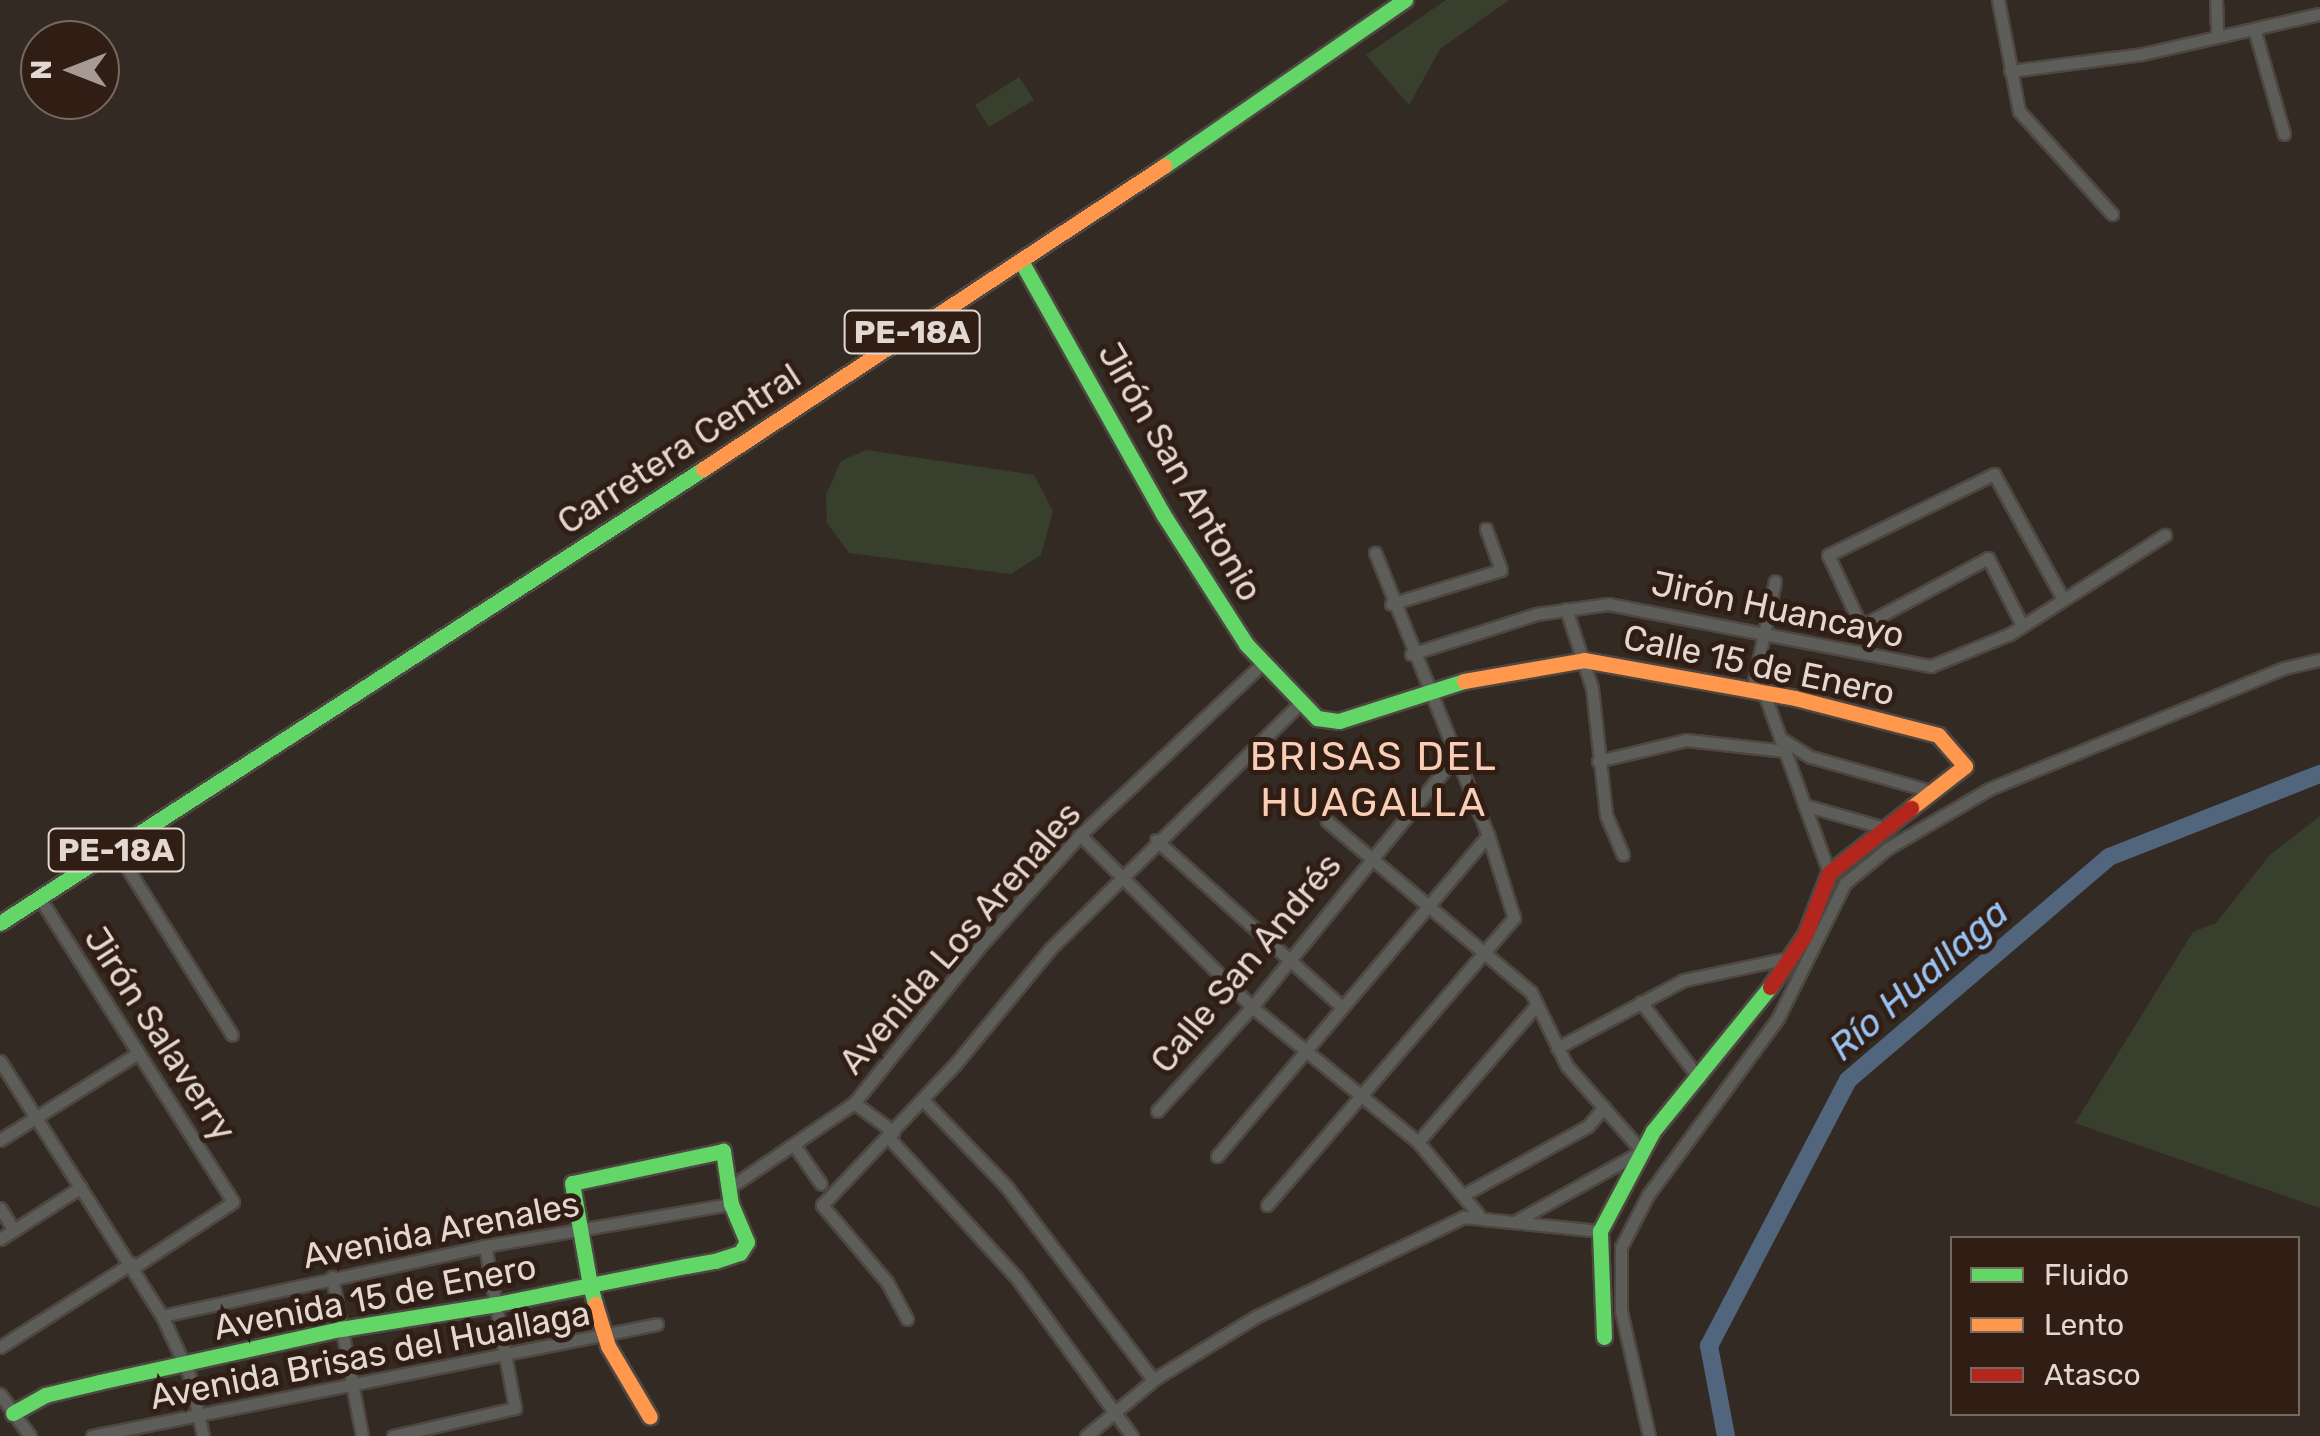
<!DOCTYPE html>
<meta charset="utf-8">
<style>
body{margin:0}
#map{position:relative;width:2320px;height:1436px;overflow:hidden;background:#342a24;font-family:Rubik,sans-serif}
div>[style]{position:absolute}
.green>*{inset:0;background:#38402d}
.river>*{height:18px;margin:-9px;padding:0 9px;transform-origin:9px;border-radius:9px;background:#51667d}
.roads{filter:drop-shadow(2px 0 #4e4741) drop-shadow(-2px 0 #4e4741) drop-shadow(0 2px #4e4741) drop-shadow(0 -2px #4e4741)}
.street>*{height:11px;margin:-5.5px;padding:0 5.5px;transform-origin:5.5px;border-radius:5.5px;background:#5d5e59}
.fast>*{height:15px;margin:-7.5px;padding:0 7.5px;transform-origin:7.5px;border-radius:7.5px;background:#63d668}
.slow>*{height:15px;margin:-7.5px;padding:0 7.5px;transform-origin:7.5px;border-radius:7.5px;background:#ff974d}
.jam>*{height:15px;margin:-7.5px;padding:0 7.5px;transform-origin:7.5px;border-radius:7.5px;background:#b3261e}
span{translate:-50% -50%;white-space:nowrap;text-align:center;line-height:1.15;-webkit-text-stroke:10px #301e15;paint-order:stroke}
.shield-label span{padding:2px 8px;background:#301e15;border:2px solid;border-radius:8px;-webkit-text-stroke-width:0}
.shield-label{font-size:32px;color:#e3d7d1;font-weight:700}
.street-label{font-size:35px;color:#e3d7d1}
.water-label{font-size:38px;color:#98c2f1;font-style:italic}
.quarter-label{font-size:40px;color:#facdb6;letter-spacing:2.5px}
.legend{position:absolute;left:1950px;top:1236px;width:350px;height:180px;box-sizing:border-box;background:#301e15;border:2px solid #786860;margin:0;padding:12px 18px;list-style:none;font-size:30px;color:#e3d7d1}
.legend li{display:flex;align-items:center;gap:20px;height:50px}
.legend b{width:50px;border:2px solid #786860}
.north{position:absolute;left:20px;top:20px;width:100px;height:100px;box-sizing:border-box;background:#301e15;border:2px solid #786860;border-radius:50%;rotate:270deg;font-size:28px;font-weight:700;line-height:40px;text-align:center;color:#e3d7d1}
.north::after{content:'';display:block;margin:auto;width:35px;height:45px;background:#a69a94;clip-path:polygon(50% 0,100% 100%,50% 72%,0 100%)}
</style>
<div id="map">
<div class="green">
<div style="clip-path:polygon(1446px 0,1509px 0,1440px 49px,1409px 105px,1366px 55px)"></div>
<div style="clip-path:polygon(1019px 77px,1034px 100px,989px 127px,975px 105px)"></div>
<div style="clip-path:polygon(866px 450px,1034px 475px,1053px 511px,1041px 555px,1011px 574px,849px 553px,827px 523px,826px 495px,841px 461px)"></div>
<div style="clip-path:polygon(2320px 816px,2320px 1208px,2075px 1123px,2193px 932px,2216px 923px,2269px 856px)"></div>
</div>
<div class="river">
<div style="left:1726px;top:1436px;width:92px;rotate:-100.7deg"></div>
<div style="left:1709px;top:1346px;width:300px;rotate:-62.4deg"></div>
<div style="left:1848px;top:1080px;width:343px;rotate:-40.5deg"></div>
<div style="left:2109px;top:857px;width:227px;rotate:-21.5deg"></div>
</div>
<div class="roads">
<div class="street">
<div style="left:1998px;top:0;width:113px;rotate:79.3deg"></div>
<div style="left:2019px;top:111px;width:139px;rotate:47.9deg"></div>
<div style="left:2216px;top:0;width:35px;rotate:88deg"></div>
<div style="left:2255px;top:32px;width:106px;rotate:74.1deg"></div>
<div style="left:2010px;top:71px;width:133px;rotate:-7.3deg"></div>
<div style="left:2142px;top:54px;width:182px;rotate:-12.7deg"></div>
<div style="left:1391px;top:604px;width:115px;rotate:-17.2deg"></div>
<div style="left:1501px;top:570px;width:44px;rotate:-110.1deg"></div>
<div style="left:1566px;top:609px;width:83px;rotate:71.8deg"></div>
<div style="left:1592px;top:688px;width:128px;rotate:83.7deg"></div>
<div style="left:1606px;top:815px;width:43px;rotate:67deg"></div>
<div style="left:2022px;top:625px;width:75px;rotate:-116.9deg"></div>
<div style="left:1988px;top:558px;width:144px;rotate:151.8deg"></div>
<div style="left:1861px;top:626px;width:78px;rotate:-114.9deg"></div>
<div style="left:1828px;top:555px;width:185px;rotate:-26deg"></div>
<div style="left:1994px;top:474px;width:143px;rotate:61.1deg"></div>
<div style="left:1411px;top:654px;width:131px;rotate:-17.7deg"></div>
<div style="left:1536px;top:614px;width:73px;rotate:-7.9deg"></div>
<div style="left:1608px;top:604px;width:329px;rotate:10.9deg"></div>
<div style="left:1931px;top:666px;width:85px;rotate:-22.1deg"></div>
<div style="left:2010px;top:634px;width:184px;rotate:-32.6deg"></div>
<div style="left:1752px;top:691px;width:112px;rotate:-78.2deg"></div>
<div style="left:1764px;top:693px;width:191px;rotate:70.1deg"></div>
<div style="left:1780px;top:738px;width:36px;rotate:32deg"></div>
<div style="left:1811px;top:757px;width:128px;rotate:15.9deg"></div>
<div style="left:1598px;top:761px;width:90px;rotate:-13.4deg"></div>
<div style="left:1686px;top:740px;width:100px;rotate:6.3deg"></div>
<div style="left:1804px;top:805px;width:87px;rotate:15.9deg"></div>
<div style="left:1327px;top:821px;width:266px;rotate:40deg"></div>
<div style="left:1531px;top:992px;width:82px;rotate:64.1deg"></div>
<div style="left:1567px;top:1066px;width:113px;rotate:48.6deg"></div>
<div style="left:1642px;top:1151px;width:144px;rotate:150.9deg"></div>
<div style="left:1080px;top:835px;width:243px;rotate:45deg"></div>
<div style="left:1252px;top:1007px;width:214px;rotate:39.1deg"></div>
<div style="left:1418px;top:1142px;width:94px;rotate:50.2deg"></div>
<div style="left:1156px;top:840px;width:249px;rotate:41.9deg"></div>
<div style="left:116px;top:850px;width:218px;rotate:57.9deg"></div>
<div style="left:39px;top:897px;width:361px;rotate:57.5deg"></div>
<div style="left:233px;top:1202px;width:118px;rotate:146.7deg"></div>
<div style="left:1641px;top:1002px;width:96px;rotate:52.7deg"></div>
<div style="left:1557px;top:1048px;width:144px;rotate:-28.2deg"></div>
<div style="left:1684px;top:980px;width:106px;rotate:-11.9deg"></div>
<div style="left:0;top:1061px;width:302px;rotate:57.6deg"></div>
<div style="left:162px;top:1316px;width:67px;rotate:65.3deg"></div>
<div style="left:190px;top:1377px;width:60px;rotate:77.6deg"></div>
<div style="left:923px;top:1100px;width:120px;rotate:46deg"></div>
<div style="left:1006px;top:1186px;width:243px;rotate:52.8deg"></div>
<div style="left:854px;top:1103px;width:49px;rotate:35.9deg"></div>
<div style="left:1157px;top:1111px;width:141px;rotate:-47.6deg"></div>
<div style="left:1252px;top:1007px;width:321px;rotate:-50.9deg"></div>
<div style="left:889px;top:1138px;width:188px;rotate:47.6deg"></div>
<div style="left:1016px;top:1277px;width:197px;rotate:53.9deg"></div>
<div style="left:0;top:1140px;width:163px;rotate:-32.2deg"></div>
<div style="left:1418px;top:1142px;width:179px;rotate:-49.1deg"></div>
<div style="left:794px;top:1145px;width:47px;rotate:55.3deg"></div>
<div style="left:1217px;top:1156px;width:420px;rotate:-49.8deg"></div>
<div style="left:729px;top:1188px;width:151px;rotate:-34.2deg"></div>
<div style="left:854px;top:1103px;width:203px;rotate:-51.2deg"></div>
<div style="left:981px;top:945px;width:148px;rotate:-48deg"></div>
<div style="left:1080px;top:835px;width:248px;rotate:-43.2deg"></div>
<div style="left:1463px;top:1195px;width:143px;rotate:-28.9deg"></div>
<div style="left:1588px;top:1126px;width:25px;rotate:-50deg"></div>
<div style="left:1267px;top:1205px;width:379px;rotate:-49.3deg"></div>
<div style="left:1514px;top:918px;width:87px;rotate:-107.4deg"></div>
<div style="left:1488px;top:835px;width:304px;rotate:-111.8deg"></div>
<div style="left:0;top:1208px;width:26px;rotate:58deg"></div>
<div style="left:0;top:1239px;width:96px;rotate:-32.7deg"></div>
<div style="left:332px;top:1277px;width:162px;rotate:79.3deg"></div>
<div style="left:162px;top:1316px;width:330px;rotate:-12.2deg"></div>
<div style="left:485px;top:1246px;width:250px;rotate:-9.7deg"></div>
<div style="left:907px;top:1319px;width:42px;rotate:-118.4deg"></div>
<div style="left:887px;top:1282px;width:101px;rotate:-130.2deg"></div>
<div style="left:822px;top:1205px;width:197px;rotate:-46.6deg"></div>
<div style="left:957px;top:1062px;width:148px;rotate:-50.5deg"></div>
<div style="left:1051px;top:948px;width:349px;rotate:-44.5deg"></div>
<div style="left:0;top:1347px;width:156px;rotate:-32.5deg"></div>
<div style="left:0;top:1394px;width:52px;rotate:54.5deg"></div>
<div style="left:92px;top:1436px;width:576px;rotate:-11.21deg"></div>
<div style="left:393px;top:1436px;width:125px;rotate:-12.9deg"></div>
<div style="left:515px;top:1408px;width:165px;rotate:-100.5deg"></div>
<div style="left:1086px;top:1436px;width:91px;rotate:-39.6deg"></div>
<div style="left:1156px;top:1378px;width:116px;rotate:-31.6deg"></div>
<div style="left:1255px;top:1317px;width:232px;rotate:-25.6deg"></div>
<div style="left:1464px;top:1217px;width:137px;rotate:5.9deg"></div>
<div style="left:1649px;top:1436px;width:128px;rotate:-102.6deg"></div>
<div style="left:1621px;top:1311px;width:64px;rotate:-90deg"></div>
<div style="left:1621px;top:1247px;width:59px;rotate:-62.6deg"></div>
<div style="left:1648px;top:1195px;width:220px;rotate:-53.7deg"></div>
<div style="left:1778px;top:1018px;width:151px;rotate:-63.6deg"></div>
<div style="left:1845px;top:883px;width:55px;rotate:-39.1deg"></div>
<div style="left:1888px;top:848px;width:117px;rotate:-30.3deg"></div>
<div style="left:1989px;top:789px;width:319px;rotate:-22.3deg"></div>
<div style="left:2284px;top:668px;width:37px;rotate:-13deg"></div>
</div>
<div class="fast">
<div style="left:1164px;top:166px;width:293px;rotate:-34.6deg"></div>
<div style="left:1021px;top:261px;width:290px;rotate:60.7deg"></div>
<div style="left:1163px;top:514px;width:154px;rotate:57.4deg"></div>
<div style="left:1246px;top:644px;width:103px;rotate:46.2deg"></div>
<div style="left:1317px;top:718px;width:22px;rotate:8deg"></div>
<div style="left:1339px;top:721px;width:131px;rotate:-17.7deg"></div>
<div style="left:0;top:923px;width:837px;rotate:-32.85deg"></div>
<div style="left:1604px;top:1337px;width:106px;rotate:-92.2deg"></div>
<div style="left:1600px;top:1231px;width:113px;rotate:-62.1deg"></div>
<div style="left:1653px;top:1131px;width:186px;rotate:-50.9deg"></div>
<div style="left:13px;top:1413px;width:37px;rotate:-29deg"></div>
<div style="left:45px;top:1395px;width:56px;rotate:-13.5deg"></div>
<div style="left:99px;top:1382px;width:248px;rotate:-12.4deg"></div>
<div style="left:341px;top:1329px;width:158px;rotate:-9.1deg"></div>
<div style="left:497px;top:1304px;width:95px;rotate:-11.5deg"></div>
<div style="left:590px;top:1285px;width:98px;rotate:-11.2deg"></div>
<div style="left:686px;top:1266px;width:29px;rotate:-10deg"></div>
<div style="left:715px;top:1261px;width:26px;rotate:-18deg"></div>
<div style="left:740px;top:1253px;width:13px;rotate:-58deg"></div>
<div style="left:747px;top:1242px;width:41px;rotate:-112.8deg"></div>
<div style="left:731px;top:1204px;width:54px;rotate:-98.6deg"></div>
<div style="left:723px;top:1151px;width:154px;rotate:168deg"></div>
<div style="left:572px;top:1183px;width:104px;rotate:80deg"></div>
<div style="left:590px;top:1285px;width:20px;rotate:75deg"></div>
</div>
<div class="slow">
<div style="left:703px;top:469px;width:552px;rotate:-33.32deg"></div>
<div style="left:1464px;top:681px;width:122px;rotate:-9.9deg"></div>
<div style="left:1584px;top:660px;width:214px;rotate:10.2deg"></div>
<div style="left:1795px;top:698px;width:148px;rotate:14.5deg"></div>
<div style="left:1938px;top:735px;width:41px;rotate:48.9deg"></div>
<div style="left:1965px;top:766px;width:68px;rotate:142.1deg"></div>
<div style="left:595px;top:1304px;width:44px;rotate:72.8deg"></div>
<div style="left:608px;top:1346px;width:82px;rotate:59.4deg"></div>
</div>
<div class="jam">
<div style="left:1770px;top:987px;width:63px;rotate:-56.1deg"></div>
<div style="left:1805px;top:935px;width:66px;rotate:-68.8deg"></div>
<div style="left:1829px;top:873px;width:105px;rotate:-38.4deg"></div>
</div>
</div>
<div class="shield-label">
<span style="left:912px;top:332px">PE-18A</span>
<span style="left:116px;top:850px">PE-18A</span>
</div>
<div class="street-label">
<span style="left:679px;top:449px;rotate:-33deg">Carretera Central</span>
<span style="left:1180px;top:472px;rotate:60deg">Jirón San Antonio</span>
<span style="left:1778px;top:609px;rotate:12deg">Jirón Huancayo</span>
<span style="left:1759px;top:665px;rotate:12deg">Calle 15 de Enero</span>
<span style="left:960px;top:938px;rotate:-49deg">Avenida Los Arenales</span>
<span style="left:1246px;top:963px;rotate:-50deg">Calle San Andrés</span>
<span style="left:160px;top:1034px;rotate:57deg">Jirón Salaverry</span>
<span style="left:441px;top:1230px;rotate:-11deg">Avenida Arenales</span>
<span style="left:375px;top:1297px;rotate:-11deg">Avenida 15 de Enero</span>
<span style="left:370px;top:1355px;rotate:-11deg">Avenida Brisas del Huallaga</span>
</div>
<div class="water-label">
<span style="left:1919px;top:980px;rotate:-41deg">Río Huallaga</span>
</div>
<div class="quarter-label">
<span style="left:1374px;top:780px">BRISAS DEL<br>HUAGALLA</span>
</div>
<ul class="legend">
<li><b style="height:12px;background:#63d668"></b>Fluido</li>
<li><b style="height:12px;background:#ff974d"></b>Lento</li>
<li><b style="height:12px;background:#b3261e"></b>Atasco</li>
</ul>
<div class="north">N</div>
</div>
